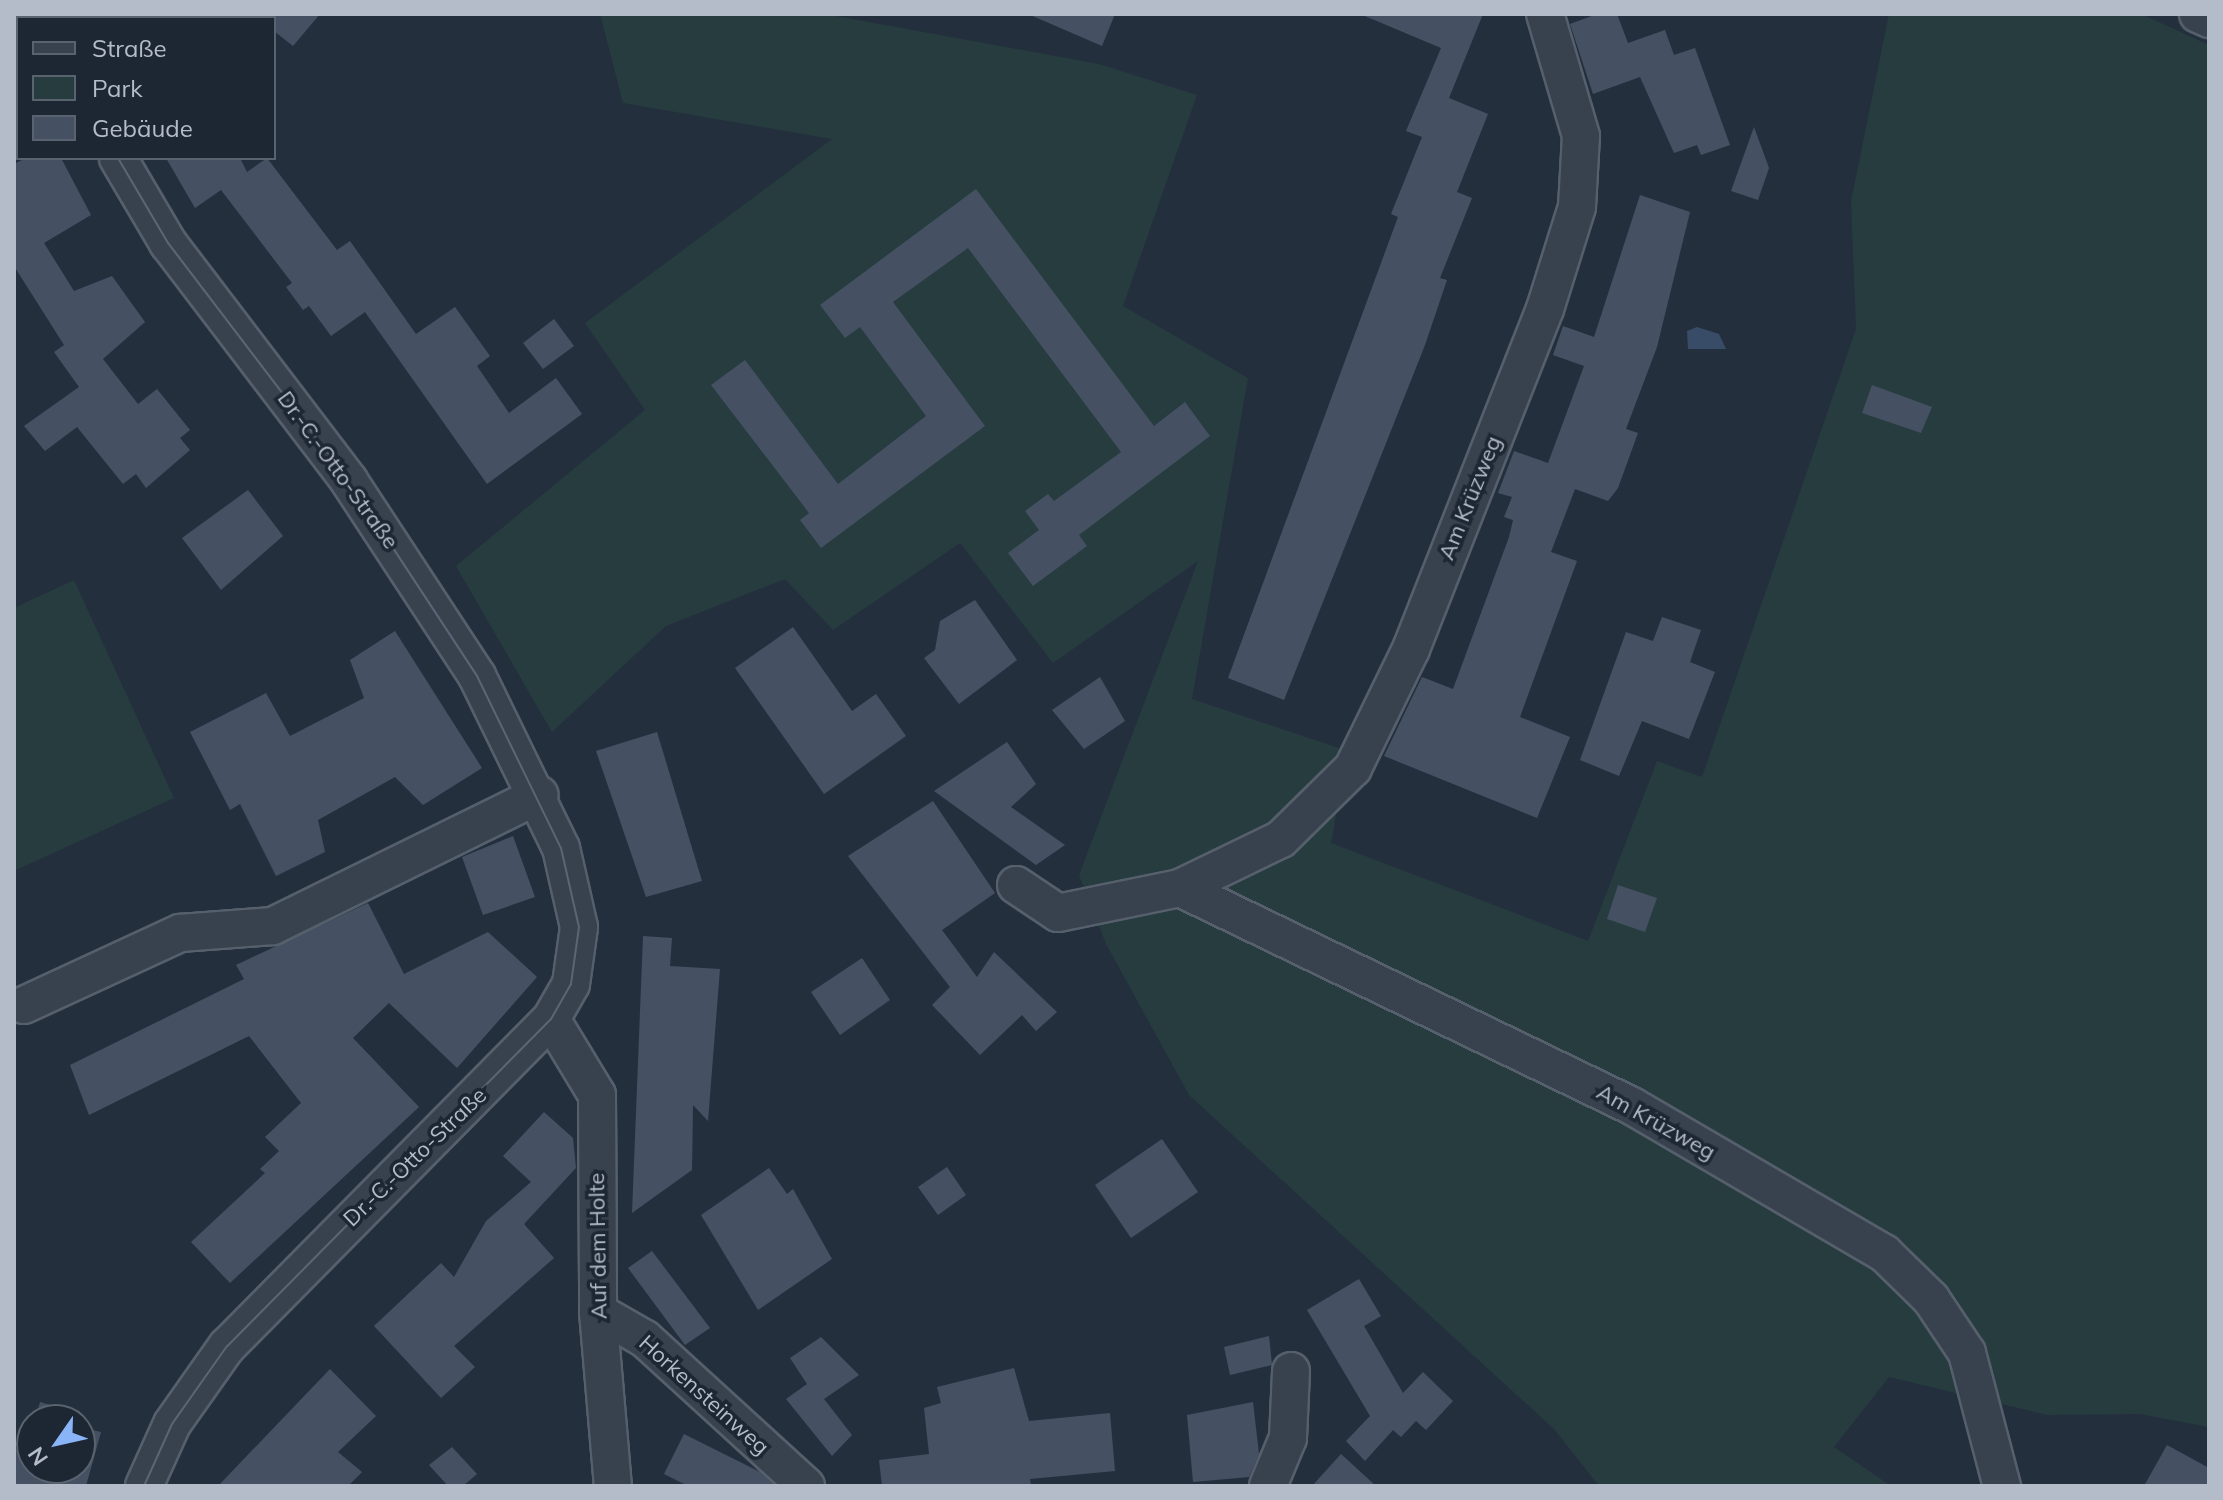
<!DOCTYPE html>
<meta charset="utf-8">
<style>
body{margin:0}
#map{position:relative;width:2223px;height:1500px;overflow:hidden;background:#242f3e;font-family:Mulish,sans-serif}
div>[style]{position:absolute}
.green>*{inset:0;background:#263c3f}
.water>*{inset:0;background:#394c67}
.building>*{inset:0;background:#455162}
.roads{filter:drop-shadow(2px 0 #565f6c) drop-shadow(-2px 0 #565f6c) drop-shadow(0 2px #565f6c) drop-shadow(0 -2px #565f6c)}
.minor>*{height:36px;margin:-18px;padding:0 18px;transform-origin:18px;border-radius:18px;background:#38414e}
.tram>*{height:2px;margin:-1px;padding:0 1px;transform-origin:1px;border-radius:1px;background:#5a6575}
span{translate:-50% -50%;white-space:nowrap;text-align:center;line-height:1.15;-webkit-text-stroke:7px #1d2633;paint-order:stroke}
.street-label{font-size:22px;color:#b4bcc9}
.frame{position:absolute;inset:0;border:16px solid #b4bcc9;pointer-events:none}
.legend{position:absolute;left:16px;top:16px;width:260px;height:144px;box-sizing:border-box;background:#1d2633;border:2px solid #59626f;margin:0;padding:10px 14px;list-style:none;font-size:24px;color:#b4bcc9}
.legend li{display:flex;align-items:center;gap:16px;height:40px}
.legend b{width:40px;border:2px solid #59626f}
.north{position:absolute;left:16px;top:1404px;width:80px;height:80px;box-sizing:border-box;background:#1d2633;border:2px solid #59626f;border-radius:50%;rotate:236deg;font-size:22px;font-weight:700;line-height:32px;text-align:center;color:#b4bcc9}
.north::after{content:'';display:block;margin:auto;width:28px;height:36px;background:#8ab4f8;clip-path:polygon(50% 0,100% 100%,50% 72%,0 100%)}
</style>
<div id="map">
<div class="green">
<div style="clip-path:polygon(600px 14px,825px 14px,1099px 64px,1197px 95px,1123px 306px,1248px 378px,1192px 699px,1348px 751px,1331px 843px,1588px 941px,1657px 761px,1702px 777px,1856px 329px,1851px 201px,1889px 14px,2141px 14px,2209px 45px,2209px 1427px,2140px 1414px,2047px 1415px,1889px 1377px,1834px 1447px,1891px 1486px,1599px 1486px,1554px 1429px,1189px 1095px,1106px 944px,1079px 875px,1198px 561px,1053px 663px,960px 543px,833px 630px,785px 579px,666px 626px,552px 732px,456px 566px,645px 410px,585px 323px,832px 139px,623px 103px)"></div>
<div style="clip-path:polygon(74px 580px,174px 798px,14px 871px,14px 608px)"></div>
</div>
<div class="water">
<div style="clip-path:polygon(1697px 327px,1719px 334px,1726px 349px,1688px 349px,1687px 331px)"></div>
</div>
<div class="building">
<div style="clip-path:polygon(254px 14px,320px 14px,293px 46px,274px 31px,274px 18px)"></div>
<div style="clip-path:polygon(1028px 14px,1115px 14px,1102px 46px)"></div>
<div style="clip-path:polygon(1360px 14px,1483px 14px,1449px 98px,1488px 114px,1457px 192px,1472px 198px,1440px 278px,1447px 280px,1425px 345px,1284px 700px,1228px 678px,1398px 217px,1391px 214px,1422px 137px,1406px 131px,1441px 48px)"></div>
<div style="clip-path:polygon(1597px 14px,1617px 14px,1628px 43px,1665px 30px,1674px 55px,1695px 48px,1730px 145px,1701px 155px,1697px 145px,1674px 153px,1640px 77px,1593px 94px,1570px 24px)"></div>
<div style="clip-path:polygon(1754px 127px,1769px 168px,1758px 200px,1731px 191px)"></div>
<div style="clip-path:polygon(26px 158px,61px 158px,91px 215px,44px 243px,74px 291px,112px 276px,145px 322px,103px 359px,138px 404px,157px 389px,190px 430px,180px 438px,190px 450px,146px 488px,136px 474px,123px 484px,77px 427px,45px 451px,24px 426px,79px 387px,54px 352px,64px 345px,14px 266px,14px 164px)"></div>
<div style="clip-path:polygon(166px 158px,240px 158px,247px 172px,267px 158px,337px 250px,350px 241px,416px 334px,455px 307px,490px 356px,477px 366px,509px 413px,556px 378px,582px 414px,487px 484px,365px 312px,331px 336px,309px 306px,303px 310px,286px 287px,292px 283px,221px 190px,195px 208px)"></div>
<div style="clip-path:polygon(976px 189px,1154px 426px,1185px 402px,1210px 436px,1079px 535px,1087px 546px,1033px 586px,1008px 553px,1039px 530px,1025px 511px,1048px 494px,1054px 501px,1121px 452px,968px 248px,893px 302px,985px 426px,821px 548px,800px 520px,809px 513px,711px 385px,745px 360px,838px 484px,926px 416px,860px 327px,845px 338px,820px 305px)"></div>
<div style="clip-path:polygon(1640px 195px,1690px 212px,1657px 347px,1626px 429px,1638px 433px,1618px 488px,1608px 501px,1575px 489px,1551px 552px,1577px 561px,1520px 717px,1570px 737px,1537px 818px,1384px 756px,1422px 677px,1453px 689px,1509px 537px,1513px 520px,1504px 517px,1512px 497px,1498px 493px,1514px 451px,1548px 463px,1584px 366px,1553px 355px,1563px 326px,1594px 337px)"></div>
<div style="clip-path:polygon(554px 319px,574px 346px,543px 369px,523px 343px)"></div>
<div style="clip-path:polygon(1872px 385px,1932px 407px,1921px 433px,1862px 413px)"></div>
<div style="clip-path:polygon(248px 490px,283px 536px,221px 590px,182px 538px)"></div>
<div style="clip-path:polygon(975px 600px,1017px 660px,959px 704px,924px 658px,935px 650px,940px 621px)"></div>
<div style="clip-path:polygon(1662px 617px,1701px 630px,1690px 662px,1715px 672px,1689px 739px,1642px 721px,1619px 776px,1580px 760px,1626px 632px,1653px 641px)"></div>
<div style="clip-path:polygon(793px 627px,852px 711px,876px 694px,906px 736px,824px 794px,735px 668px)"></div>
<div style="clip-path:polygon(395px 631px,482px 768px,423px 805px,395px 777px,318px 820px,325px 852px,276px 876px,240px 804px,230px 810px,190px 732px,266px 693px,290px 736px,364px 698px,350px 660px)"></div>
<div style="clip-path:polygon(1100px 677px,1125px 721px,1084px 749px,1052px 710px)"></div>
<div style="clip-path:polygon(657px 732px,702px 881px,646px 897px,596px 751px)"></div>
<div style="clip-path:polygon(1007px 742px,1036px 784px,1011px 807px,1065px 845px,1036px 865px,934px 791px)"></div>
<div style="clip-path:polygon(933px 801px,995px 893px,942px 930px,977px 977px,994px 952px,1057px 1012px,1036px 1031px,1022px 1015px,980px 1055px,932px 1005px,950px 987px,848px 856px)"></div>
<div style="clip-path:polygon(513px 836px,535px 897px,483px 915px,462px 857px)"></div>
<div style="clip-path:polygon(1618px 885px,1657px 898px,1645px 932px,1607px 919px)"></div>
<div style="clip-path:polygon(368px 903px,404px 974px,488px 932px,537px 977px,457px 1068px,389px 1003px,353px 1038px,419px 1107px,230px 1283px,191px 1242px,265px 1173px,260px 1169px,279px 1151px,265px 1137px,301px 1103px,249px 1036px,89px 1115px,70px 1065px,244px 979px,236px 965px)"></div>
<div style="clip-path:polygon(643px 936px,672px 938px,670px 966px,720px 969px,708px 1121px,693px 1105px,692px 1170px,632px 1213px)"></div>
<div style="clip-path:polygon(862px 958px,890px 1000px,840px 1035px,811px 992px)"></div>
<div style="clip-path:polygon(544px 1112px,573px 1138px,576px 1168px,524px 1224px,554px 1258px,454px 1346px,475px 1367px,441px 1398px,374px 1326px,441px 1263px,454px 1277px,486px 1221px,531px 1182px,503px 1156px)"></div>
<div style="clip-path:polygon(1162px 1139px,1198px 1192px,1131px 1238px,1095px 1185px)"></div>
<div style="clip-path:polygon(947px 1167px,966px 1195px,938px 1215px,918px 1187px)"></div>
<div style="clip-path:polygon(769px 1168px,787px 1194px,793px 1189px,832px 1259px,758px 1310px,701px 1215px)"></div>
<div style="clip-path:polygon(652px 1251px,710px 1328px,685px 1345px,628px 1268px)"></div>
<div style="clip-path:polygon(1359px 1279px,1381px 1316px,1364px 1326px,1403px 1393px,1423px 1372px,1453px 1401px,1426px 1430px,1416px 1421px,1401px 1437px,1393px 1430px,1365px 1461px,1346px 1441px,1370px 1416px,1307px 1310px)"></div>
<div style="clip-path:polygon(1269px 1336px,1272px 1365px,1230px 1375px,1224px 1347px)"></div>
<div style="clip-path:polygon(821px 1337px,859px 1375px,824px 1399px,852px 1435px,832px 1456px,786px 1399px,807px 1384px,790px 1358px)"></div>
<div style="clip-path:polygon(1014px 1368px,1029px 1421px,1110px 1413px,1115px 1471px,1030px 1479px,1031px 1486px,882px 1486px,879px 1460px,929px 1454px,924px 1408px,941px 1403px,937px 1387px)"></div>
<div style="clip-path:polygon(330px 1369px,376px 1416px,338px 1452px,362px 1472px,348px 1486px,218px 1486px)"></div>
<div style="clip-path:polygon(40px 1402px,81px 1414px,79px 1420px,35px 1420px)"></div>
<div style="clip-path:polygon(1253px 1402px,1259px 1454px,1249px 1477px,1193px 1482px,1187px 1415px)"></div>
<div style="clip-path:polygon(80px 1427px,101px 1432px,86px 1486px,14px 1486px,14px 1448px,26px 1452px,32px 1431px,32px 1468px,80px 1468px)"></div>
<div style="clip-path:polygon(684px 1434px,760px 1472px,775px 1486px,688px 1486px,664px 1474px)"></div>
<div style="clip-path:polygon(2167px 1445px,2209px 1468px,2209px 1486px,2144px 1486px)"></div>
<div style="clip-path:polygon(452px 1447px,477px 1474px,463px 1486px,448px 1486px,429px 1465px)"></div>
<div style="clip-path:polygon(1341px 1454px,1376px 1486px,1312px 1486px)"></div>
</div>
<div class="roads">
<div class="minor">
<div style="left:63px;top:14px;width:4px;rotate:76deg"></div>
<div style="left:2198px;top:14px;width:12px;rotate:24deg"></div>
<div style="left:134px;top:18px;width:6px;rotate:-45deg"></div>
<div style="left:14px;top:117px;width:5px;rotate:-37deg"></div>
<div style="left:118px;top:158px;width:99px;rotate:59.5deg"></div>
<div style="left:168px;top:243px;width:299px;rotate:52.7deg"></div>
<div style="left:349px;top:481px;width:233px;rotate:56.7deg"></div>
<div style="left:477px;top:676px;width:191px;rotate:64deg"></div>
<div style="left:561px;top:848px;width:81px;rotate:77.2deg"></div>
<div style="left:579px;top:927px;width:58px;rotate:98deg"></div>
<div style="left:571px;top:984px;width:40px;rotate:119.7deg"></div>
<div style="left:551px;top:1019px;width:460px;rotate:134.7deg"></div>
<div style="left:227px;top:1346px;width:95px;rotate:125.2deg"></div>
<div style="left:172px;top:1424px;width:68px;rotate:114.3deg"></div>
<div style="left:1016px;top:885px;width:50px;rotate:33.7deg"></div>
<div style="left:1058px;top:913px;width:125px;rotate:-11.6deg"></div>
<div style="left:1180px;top:888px;width:112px;rotate:-25.9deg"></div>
<div style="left:1281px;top:839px;width:101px;rotate:-44.6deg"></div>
<div style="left:1353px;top:768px;width:132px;rotate:-64deg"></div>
<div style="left:1411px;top:649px;width:365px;rotate:-68.5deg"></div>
<div style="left:1545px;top:309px;width:107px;rotate:-72.6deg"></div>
<div style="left:1577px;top:207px;width:71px;rotate:-86.8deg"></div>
<div style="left:1581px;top:136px;width:127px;rotate:-106.4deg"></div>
<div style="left:1180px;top:888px;width:502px;rotate:25.75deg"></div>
<div style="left:1632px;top:1106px;width:292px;rotate:30.3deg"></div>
<div style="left:1884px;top:1253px;width:66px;rotate:44.4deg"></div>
<div style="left:1931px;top:1299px;width:65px;rotate:56.3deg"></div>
<div style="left:1967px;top:1353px;width:138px;rotate:75.3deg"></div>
<div style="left:24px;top:1005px;width:172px;rotate:-24.8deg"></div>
<div style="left:180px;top:933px;width:93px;rotate:-4.3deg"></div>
<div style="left:273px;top:926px;width:297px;rotate:-26.2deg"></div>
<div style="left:551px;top:1019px;width:89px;rotate:58.8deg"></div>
<div style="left:597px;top:1095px;width:217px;rotate:89.7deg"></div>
<div style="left:598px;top:1312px;width:175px;rotate:85.1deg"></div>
<div style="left:598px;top:1312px;width:54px;rotate:29.9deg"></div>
<div style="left:645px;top:1339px;width:218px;rotate:42.4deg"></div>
<div style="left:1268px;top:1486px;width:52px;rotate:-67.4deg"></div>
<div style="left:1288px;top:1438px;width:67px;rotate:-87.4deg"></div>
</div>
</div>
<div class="tram">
<div style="left:63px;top:14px;width:4px;rotate:76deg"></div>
<div style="left:118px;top:158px;width:99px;rotate:59.5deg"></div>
<div style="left:168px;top:243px;width:299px;rotate:52.7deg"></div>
<div style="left:349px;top:481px;width:233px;rotate:56.7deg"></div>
<div style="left:477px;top:676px;width:191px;rotate:64deg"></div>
<div style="left:561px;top:848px;width:81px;rotate:77.2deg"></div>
<div style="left:579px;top:927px;width:58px;rotate:98deg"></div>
<div style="left:571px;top:984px;width:40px;rotate:119.7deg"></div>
<div style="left:551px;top:1019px;width:460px;rotate:134.7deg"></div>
<div style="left:227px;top:1346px;width:95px;rotate:125.2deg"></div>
<div style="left:172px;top:1424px;width:68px;rotate:114.3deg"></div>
</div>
<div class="street-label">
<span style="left:338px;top:470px;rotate:54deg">Dr.-C.-Otto-Straße</span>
<span style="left:1470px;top:498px;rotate:-68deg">Am Krüzweg</span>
<span style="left:1656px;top:1122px;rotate:29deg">Am Krüzweg</span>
<span style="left:415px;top:1157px;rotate:-44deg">Dr.-C.-Otto-Straße</span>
<span style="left:598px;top:1246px;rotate:-91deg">Auf dem Holte</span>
<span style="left:704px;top:1395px;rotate:42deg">Horkensteinweg</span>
</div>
<div class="frame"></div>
<ul class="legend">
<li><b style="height:10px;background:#38414e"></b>Straße</li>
<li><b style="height:22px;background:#263c3f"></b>Park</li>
<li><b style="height:22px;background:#455162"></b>Gebäude</li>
</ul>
<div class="north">N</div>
</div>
